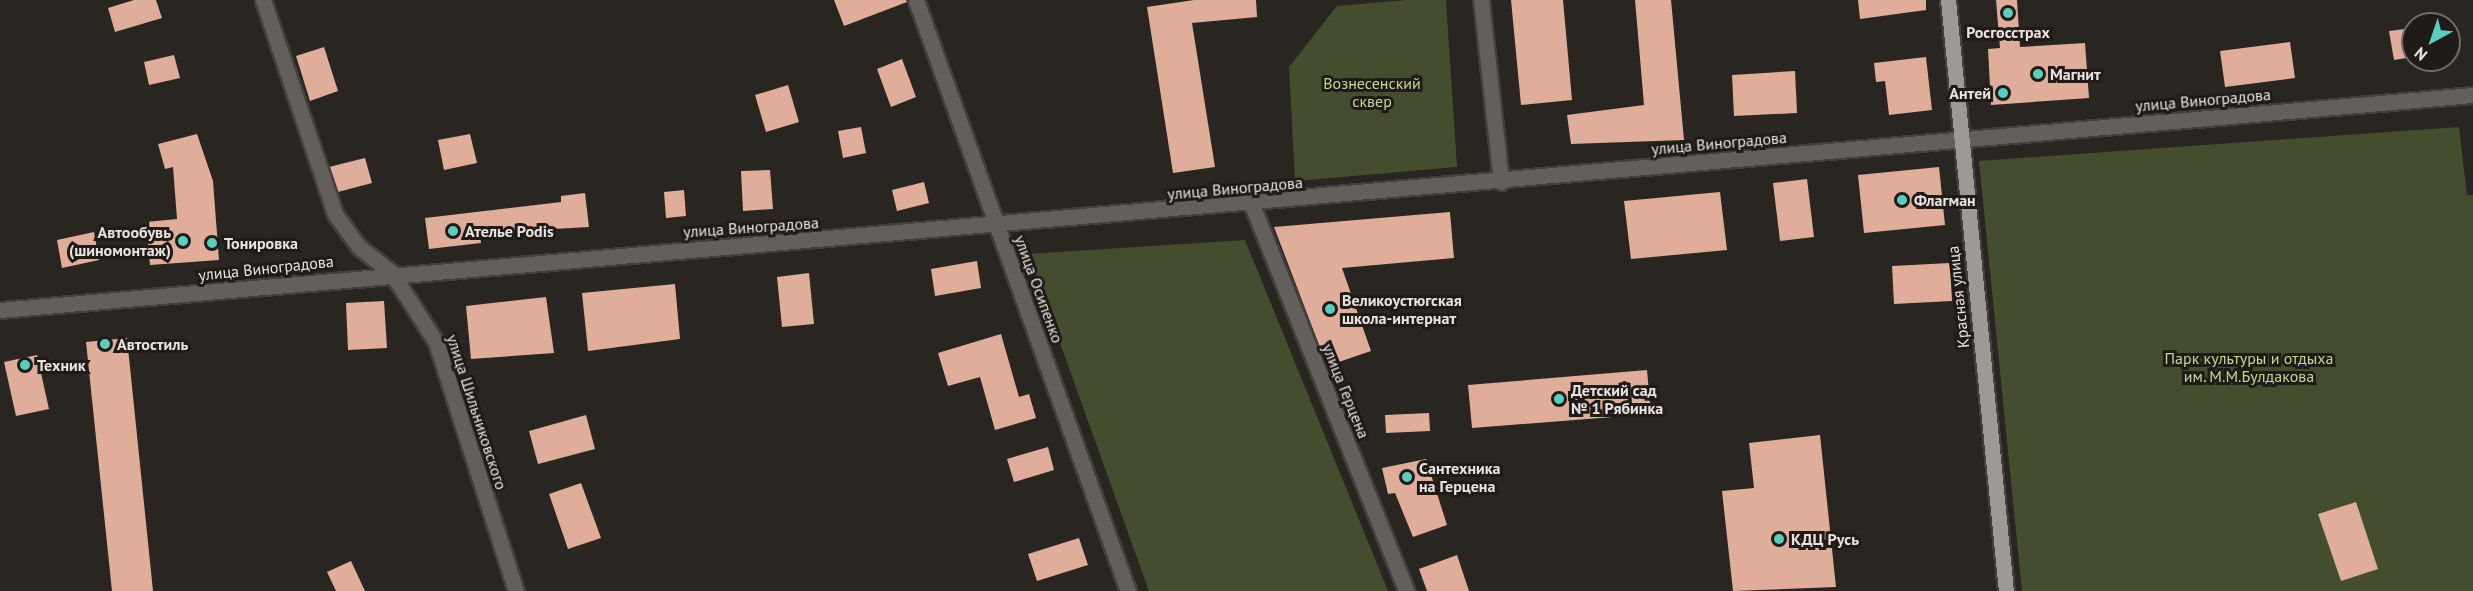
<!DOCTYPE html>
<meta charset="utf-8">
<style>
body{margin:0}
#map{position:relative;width:2473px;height:591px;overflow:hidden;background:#292521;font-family:"PT Sans",sans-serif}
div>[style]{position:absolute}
.green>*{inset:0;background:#444e2e}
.building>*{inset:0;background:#dfad9a}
.roads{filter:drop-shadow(2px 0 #43403c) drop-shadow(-2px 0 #43403c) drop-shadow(0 2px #43403c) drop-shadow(0 -2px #43403c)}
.minor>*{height:15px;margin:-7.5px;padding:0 7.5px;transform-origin:7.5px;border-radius:7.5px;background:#625f5d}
.major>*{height:15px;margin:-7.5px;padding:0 7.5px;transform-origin:7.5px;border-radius:7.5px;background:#9e9995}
.dots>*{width:16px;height:16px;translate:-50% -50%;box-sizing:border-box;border:3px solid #201b18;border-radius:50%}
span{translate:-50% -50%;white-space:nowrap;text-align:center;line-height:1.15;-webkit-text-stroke:6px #201b18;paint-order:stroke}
.poi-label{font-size:16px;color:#e6e3e0;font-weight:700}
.left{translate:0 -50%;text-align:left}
.right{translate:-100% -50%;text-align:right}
.park-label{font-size:16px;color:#c2d893}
.street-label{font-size:16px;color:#e6e3e0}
.north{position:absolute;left:2401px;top:12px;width:60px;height:60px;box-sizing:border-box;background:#201b18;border:2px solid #6f6b68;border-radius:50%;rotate:220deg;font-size:16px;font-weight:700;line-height:24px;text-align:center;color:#e6e3e0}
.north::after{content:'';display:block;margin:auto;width:21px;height:27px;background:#59cebe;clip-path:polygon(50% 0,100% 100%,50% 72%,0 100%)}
</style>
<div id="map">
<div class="green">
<div style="clip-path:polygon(1407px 0,1446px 0,1457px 167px,1295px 181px,1289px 67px,1337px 6px)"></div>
<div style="clip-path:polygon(2459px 127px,2467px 195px,2473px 195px,2473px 591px,2022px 591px,1979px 161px)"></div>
<div style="clip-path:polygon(1245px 240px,1388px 591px,1149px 591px,1028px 254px)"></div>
</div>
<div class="building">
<div style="clip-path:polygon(134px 0,156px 0,162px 18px,115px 32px,108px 8px)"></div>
<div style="clip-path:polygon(834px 0,906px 0,907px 2px,844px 26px)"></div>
<div style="clip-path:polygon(1194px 0,1256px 0,1257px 17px,1192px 23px,1215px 167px,1173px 173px,1147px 7px)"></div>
<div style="clip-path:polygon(1511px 0,1563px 0,1572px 100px,1521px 105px)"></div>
<div style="clip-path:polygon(1635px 0,1671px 0,1684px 140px,1571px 144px,1567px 115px,1644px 105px)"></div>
<div style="clip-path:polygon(1858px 0,1926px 0,1926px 10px,1860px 19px)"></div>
<div style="clip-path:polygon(1996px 0,2017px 0,2020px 47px,2085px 43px,2089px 98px,1991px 105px,1988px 49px,2000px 48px)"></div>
<div style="clip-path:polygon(2413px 28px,2413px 57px,2394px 60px,2389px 31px)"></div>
<div style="clip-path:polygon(2290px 42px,2295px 78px,2225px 87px,2220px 51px)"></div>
<div style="clip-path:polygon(324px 47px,338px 91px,310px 101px,296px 56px)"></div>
<div style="clip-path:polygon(174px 55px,180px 78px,149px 85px,144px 62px)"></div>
<div style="clip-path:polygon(1926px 57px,1932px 110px,1889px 115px,1885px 81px,1876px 82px,1874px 63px)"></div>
<div style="clip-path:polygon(902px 59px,916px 97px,891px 107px,877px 69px)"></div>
<div style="clip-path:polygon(1795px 71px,1797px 113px,1734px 116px,1732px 75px)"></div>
<div style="clip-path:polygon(788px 85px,799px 122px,766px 132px,755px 95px)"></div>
<div style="clip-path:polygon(861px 127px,866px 153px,843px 158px,838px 131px)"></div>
<div style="clip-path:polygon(197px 134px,213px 181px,219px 260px,150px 265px,146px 222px,177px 219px,173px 167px,165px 169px,158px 144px)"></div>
<div style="clip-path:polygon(470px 134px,477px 163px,444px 170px,438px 140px)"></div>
<div style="clip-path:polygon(365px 158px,372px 183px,338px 192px,329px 167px)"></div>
<div style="clip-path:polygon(1939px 167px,1945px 225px,1864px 233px,1858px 175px)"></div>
<div style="clip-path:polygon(770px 170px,773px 209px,743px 211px,741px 171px)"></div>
<div style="clip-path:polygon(1807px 179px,1814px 237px,1780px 241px,1773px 183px)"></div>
<div style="clip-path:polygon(924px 182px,929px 203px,897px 211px,892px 190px)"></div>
<div style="clip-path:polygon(684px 190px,686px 216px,666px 218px,664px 192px)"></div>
<div style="clip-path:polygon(1720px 192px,1727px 250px,1631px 259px,1624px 201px)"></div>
<div style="clip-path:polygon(585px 193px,589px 227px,480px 233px,481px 243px,429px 249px,425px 218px,561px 202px,561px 196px)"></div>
<div style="clip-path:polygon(1450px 212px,1454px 258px,1342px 268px,1371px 351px,1327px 366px,1274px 227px)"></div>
<div style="clip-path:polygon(94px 232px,99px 260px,62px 268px,57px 240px)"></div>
<div style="clip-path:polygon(977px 261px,981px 288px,935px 296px,931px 269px)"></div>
<div style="clip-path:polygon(1950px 263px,1952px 301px,1894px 304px,1892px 266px)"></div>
<div style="clip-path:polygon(809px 273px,814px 324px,782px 327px,777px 277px)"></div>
<div style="clip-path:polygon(675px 284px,680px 339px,588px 351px,582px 293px)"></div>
<div style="clip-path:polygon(546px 297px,554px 353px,471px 359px,466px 306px)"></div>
<div style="clip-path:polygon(384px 301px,387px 348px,348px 350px,346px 303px)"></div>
<div style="clip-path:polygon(1001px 334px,1019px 397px,1029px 394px,1036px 418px,995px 430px,980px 377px,948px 386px,938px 353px)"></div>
<div style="clip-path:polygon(127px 338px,153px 591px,112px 591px,86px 342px)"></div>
<div style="clip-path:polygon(37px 355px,49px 409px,16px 416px,4px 362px)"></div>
<div style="clip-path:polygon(1647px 370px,1651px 414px,1472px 428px,1468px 385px)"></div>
<div style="clip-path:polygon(1429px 413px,1430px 431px,1386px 433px,1385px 415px)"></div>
<div style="clip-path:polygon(586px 415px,595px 449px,538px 464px,529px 431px)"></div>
<div style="clip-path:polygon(1820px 435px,1836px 587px,1733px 591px,1722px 491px,1754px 488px,1749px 443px)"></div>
<div style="clip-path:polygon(1048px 447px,1054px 470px,1014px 482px,1007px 459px)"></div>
<div style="clip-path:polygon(1426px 459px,1447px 525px,1413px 537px,1395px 493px,1388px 494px,1382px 468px)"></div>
<div style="clip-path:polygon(581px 483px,601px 538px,568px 549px,549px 494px)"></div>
<div style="clip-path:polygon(2356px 502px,2378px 569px,2341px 581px,2318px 514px)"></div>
<div style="clip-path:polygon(1079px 538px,1088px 565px,1037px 581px,1028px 554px)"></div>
<div style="clip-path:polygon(1457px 555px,1469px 591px,1427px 591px,1419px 569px)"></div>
<div style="clip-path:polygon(351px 561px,365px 591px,336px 591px,327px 572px)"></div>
</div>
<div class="roads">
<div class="minor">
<div style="left:263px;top:0;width:226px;rotate:71.4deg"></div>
<div style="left:335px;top:214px;width:41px;rotate:54deg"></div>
<div style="left:359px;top:247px;width:41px;rotate:38deg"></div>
<div style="left:391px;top:272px;width:83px;rotate:57.3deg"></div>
<div style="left:436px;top:342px;width:262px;rotate:72.2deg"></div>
<div style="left:916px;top:0;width:628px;rotate:70.27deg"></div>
<div style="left:1481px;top:0;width:183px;rotate:83.7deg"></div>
<div style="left:1252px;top:205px;width:416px;rotate:68.2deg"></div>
<div style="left:0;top:310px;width:2482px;rotate:-4.97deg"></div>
</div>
<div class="major">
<div style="left:1948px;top:0;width:594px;rotate:84.4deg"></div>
</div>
</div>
<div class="dots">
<div style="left:2008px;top:13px;background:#59cebe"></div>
<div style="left:2038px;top:74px;background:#59cebe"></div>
<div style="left:2003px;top:93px;background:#59cebe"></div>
<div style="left:1902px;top:200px;background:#59cebe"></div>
<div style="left:453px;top:231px;background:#59cebe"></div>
<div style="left:183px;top:241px;background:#59cebe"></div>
<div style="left:212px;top:243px;background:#59cebe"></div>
<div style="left:1330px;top:309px;background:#59cebe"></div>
<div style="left:105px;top:344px;background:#59cebe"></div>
<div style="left:25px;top:365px;background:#59cebe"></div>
<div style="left:1559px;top:399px;background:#59cebe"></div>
<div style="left:1407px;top:477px;background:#59cebe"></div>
<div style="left:1779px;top:539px;background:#59cebe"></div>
</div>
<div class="poi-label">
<span style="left:2008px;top:32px">Росгосстрах</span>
<span class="left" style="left:2050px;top:74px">Магнит</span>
<span class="right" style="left:1991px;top:93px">Антей</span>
<span class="left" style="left:1914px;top:200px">Флагман</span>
<span class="left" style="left:465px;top:231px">Ателье Podis</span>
<span class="right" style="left:171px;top:241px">Автообувь<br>(шиномонтаж)</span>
<span class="left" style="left:224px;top:243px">Тонировка</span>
<span class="left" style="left:1342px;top:309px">Великоустюгская<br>школа-интернат</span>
<span class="left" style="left:117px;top:344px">Автостиль</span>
<span class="left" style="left:37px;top:365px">Техник</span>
<span class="left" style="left:1571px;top:399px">Детский сад<br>№ 1 Рябинка</span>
<span class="left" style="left:1419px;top:477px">Сантехника<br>на Герцена</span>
<span class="left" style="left:1791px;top:539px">КДЦ Русь</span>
</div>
<div class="park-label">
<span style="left:1372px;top:92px">Вознесенский<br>сквер</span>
<span style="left:2249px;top:367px">Парк культуры и отдыха<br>им. М.М.Булдакова</span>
</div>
<div class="street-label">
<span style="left:2203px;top:100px;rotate:-5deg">улица Виноградова</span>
<span style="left:1719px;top:143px;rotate:-5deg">улица Виноградова</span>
<span style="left:1235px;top:188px;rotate:-5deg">улица Виноградова</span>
<span style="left:751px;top:227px;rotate:-4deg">улица Виноградова</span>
<span style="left:266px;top:268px;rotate:-6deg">улица Виноградова</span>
<span style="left:1039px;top:289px;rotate:70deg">улица Осипенко</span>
<span style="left:1958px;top:297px;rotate:-96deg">Красная улица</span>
<span style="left:1346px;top:391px;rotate:68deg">улица Герцена</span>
<span style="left:477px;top:412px;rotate:72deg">улица Шильниковского</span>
</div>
<div class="north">N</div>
</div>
